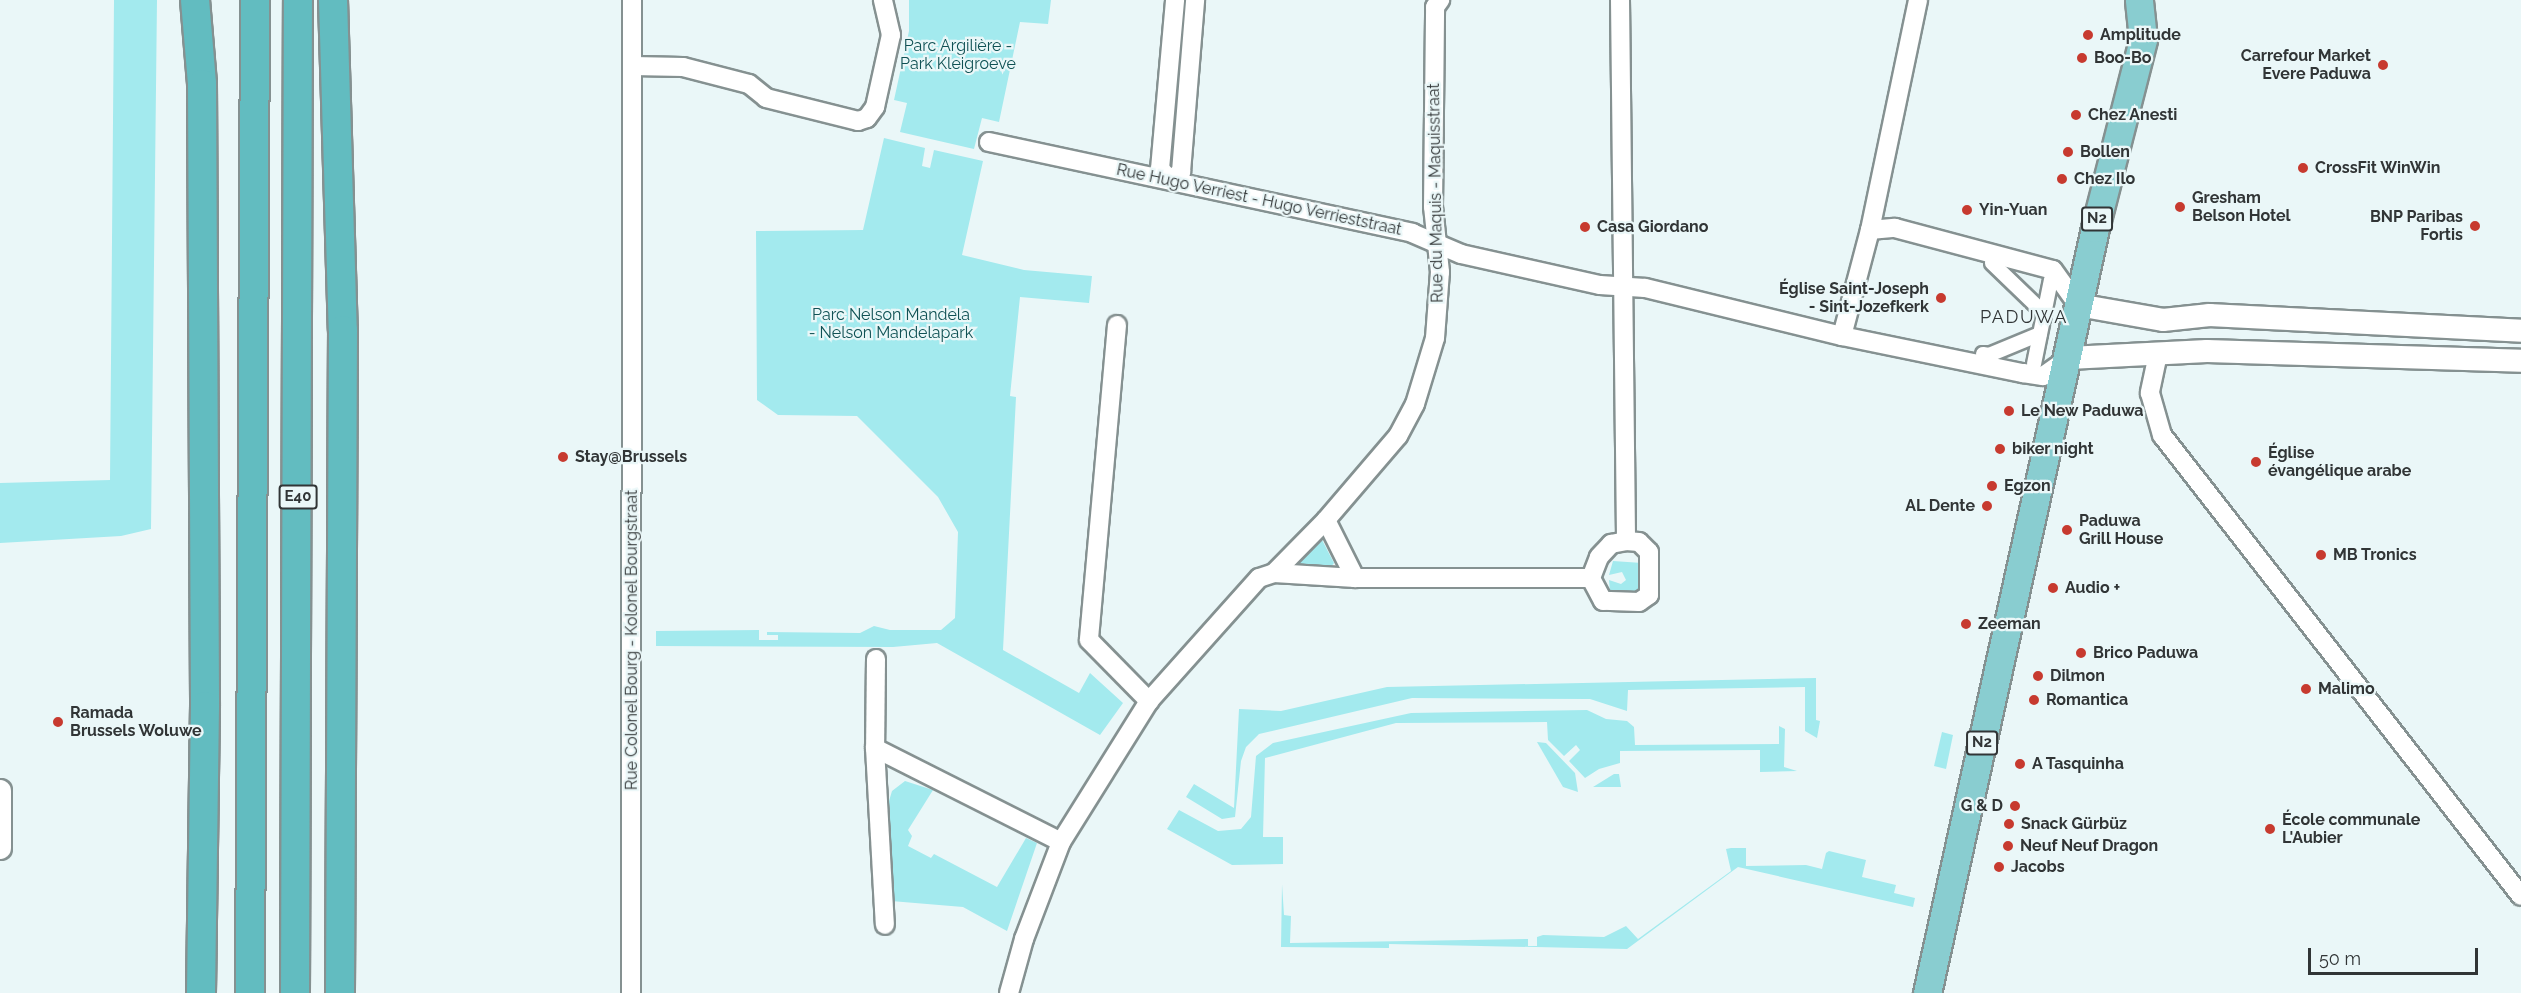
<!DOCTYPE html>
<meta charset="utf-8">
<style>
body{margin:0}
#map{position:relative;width:2521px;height:993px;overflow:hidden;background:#eaf7f8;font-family:Raleway,sans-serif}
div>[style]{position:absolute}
.green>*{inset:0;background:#a3eaee}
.roads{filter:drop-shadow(2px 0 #859191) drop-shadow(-2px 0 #859191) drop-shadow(0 2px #859191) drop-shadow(0 -2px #859191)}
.pedestrian>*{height:14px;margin:-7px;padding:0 7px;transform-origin:7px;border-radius:7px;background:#fff}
.minor>*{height:18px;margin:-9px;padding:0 9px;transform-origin:9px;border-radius:9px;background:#fff}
.tertiary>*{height:22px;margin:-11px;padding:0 11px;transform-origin:11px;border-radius:11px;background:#fff}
.primary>*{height:27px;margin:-13.5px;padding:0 13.5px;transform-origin:13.5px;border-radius:13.5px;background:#89cdd0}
.trunk>*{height:28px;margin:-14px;padding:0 14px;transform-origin:14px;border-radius:14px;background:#62bcc0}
.dots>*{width:16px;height:16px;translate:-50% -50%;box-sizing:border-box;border:3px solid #eaf7f8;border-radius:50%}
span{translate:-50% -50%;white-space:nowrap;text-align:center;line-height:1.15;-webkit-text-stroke:4.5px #eaf7f8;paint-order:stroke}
.shield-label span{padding:2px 4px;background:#eaf7f8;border:2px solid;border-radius:4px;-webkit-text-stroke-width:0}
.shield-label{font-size:15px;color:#313536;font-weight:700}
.poi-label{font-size:16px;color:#313536;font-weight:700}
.left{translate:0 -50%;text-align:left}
.right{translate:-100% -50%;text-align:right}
.park-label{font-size:16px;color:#0f5154}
.street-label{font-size:16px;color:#313536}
.neighbourhood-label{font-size:18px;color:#313536;letter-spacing:1.5px}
.scale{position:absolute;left:2308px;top:948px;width:170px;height:27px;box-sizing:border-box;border:3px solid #313536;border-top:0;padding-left:8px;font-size:18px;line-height:21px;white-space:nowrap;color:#313536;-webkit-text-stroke:4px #eaf7f8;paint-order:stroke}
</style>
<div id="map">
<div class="green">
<div style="clip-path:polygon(114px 0,157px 0,151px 529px,121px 536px,0 543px,0 483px,110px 480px)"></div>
<div style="clip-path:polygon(909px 0,1051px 0,1048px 24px,1020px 22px,999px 122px,982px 118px,974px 149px,900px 132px,907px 103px,894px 100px,909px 31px)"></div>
<div style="clip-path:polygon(884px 138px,925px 148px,922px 166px,930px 168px,934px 150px,983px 161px,962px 255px,1024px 270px,1092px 276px,1089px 303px,1020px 297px,1010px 396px,1016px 397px,1003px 650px,1079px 693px,1090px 673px,1123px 703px,1100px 735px,937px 643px,893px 647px,656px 646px,656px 631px,759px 630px,759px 640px,778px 640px,778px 635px,767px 635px,767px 632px,860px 633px,874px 626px,890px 630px,941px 630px,955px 618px,958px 532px,938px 497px,857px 416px,778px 415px,757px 400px,756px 231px,863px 230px)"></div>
<div style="clip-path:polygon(1321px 538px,1334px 563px,1327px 572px,1304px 572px,1296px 557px,1312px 541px)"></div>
<div style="clip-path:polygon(1613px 561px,1642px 563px,1640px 593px,1610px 592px,1609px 580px,1621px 584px,1626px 580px,1622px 572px,1609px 575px)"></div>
<div style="clip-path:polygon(1816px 678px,1816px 720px,1820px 721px,1817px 738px,1805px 731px,1805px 687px,1628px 690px,1627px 711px,1590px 699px,1412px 698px,1259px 734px,1246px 747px,1241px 761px,1235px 817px,1222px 819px,1186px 797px,1194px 784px,1234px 808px,1239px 709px,1281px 711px,1387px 687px)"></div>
<div style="clip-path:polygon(1587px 710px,1606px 719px,1627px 721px,1634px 727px,1635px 745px,1779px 744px,1779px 726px,1785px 729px,1784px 767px,1797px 771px,1760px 772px,1760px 750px,1620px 751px,1620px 763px,1599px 769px,1585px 778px,1569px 761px,1580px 750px,1576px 745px,1564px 756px,1548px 740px,1547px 722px,1396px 723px,1265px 758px,1263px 837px,1283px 837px,1283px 864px,1232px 865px,1167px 829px,1179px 810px,1218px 831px,1241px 829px,1251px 817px,1256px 756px,1273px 743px,1411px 713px)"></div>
<div style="clip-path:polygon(1942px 732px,1953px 735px,1946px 769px,1934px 766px)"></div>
<div style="clip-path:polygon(1537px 742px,1546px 743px,1575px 773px,1578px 792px,1563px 787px)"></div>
<div style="clip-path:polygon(1614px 774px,1619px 774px,1621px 787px,1593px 787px)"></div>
<div style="clip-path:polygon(905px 781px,933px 790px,908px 830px,912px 836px,908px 846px,931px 858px,934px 854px,997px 887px,1026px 838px,1037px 843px,1007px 931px,963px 907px,891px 901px,889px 801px,892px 791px)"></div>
<div style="clip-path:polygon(1731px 848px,1746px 848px,1746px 866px,1806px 865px,1822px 869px,1826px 853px,1829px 851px,1866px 860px,1862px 877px,1896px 885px,1894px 893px,1915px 898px,1913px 907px,1738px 867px,1627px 949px,1389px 944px,1389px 948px,1281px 947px,1282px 884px,1284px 915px,1291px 916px,1290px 943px,1528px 939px,1528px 946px,1537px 946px,1537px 937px,1543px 935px,1604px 937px,1626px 926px,1638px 939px,1731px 871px,1726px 849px)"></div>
</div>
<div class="roads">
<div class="pedestrian">
<div style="left:1992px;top:263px;width:72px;rotate:43.9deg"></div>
<div style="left:1983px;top:354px;width:6px;rotate:9deg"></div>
<div style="left:1989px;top:355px;width:55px;rotate:-22.4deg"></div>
<div style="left:2034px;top:364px;width:86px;rotate:-78.6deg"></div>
</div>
<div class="minor">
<div style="left:1620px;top:0;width:541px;rotate:89.36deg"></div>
<div style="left:633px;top:66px;width:50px;rotate:1.1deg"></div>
<div style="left:683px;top:67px;width:68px;rotate:14.4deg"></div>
<div style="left:749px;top:84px;width:22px;rotate:39deg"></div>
<div style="left:766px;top:98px;width:95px;rotate:14deg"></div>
<div style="left:858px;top:121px;width:9px;rotate:-18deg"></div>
<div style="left:867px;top:118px;width:14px;rotate:-54deg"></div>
<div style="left:875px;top:107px;width:74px;rotate:-77.5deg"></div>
<div style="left:891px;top:35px;width:36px;rotate:-103deg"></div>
<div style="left:989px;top:142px;width:433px;rotate:12.1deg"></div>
<div style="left:1412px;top:233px;width:53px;rotate:23.2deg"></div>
<div style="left:1461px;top:254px;width:142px;rotate:12.6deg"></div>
<div style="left:1600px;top:285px;width:45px;rotate:3.8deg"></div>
<div style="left:1645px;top:288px;width:203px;rotate:13.7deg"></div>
<div style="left:1842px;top:336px;width:185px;rotate:11.6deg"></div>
<div style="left:2023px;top:373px;width:20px;rotate:9deg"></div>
<div style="left:2043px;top:376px;width:32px;rotate:-35deg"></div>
<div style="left:1170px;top:180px;width:14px;rotate:-36deg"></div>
<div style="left:1181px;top:172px;width:173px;rotate:-85.3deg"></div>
<div style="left:1170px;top:180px;width:15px;rotate:-132deg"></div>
<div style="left:1160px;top:169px;width:170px;rotate:-84.9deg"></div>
<div style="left:1870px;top:230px;width:25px;rotate:-5deg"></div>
<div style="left:1895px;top:228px;width:163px;rotate:14.9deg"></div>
<div style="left:2053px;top:270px;width:43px;rotate:54.5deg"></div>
<div style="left:1117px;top:325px;width:316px;rotate:95.1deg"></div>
<div style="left:1089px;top:640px;width:86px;rotate:45.5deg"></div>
<div style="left:1842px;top:336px;width:110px;rotate:-75.2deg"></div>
<div style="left:1870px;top:230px;width:235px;rotate:-78.2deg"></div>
<div style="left:2158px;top:354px;width:40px;rotate:102deg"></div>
<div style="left:2150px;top:393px;width:44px;rotate:74.1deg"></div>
<div style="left:2162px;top:435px;width:584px;rotate:52.09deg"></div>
<div style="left:1326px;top:520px;width:65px;rotate:63.4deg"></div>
<div style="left:1626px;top:541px;width:13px;rotate:4deg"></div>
<div style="left:1639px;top:542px;width:14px;rotate:45deg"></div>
<div style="left:1649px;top:552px;width:43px;rotate:90deg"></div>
<div style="left:1649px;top:595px;width:12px;rotate:145deg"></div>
<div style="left:1639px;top:602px;width:36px;rotate:-178deg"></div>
<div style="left:1603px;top:601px;width:26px;rotate:-118deg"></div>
<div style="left:1591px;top:578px;width:22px;rotate:-69deg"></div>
<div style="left:1599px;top:557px;width:18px;rotate:-47deg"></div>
<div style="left:1611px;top:544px;width:15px;rotate:-11deg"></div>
<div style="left:1274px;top:573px;width:81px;rotate:3.5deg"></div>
<div style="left:1355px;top:578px;width:236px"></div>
<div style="left:876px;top:659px;width:89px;rotate:90.6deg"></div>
<div style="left:875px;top:748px;width:208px;rotate:26.8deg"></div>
<div style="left:875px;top:748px;width:177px;rotate:86.8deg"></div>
<div style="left:631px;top:993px;width:993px;rotate:-89.94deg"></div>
<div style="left:1009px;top:993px;width:56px;rotate:-74.5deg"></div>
<div style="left:1024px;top:939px;width:104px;rotate:-69.1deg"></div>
<div style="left:1061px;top:842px;width:166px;rotate:-58deg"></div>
<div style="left:1149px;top:701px;width:165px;rotate:-48.2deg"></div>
<div style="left:1259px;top:578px;width:16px;rotate:-18deg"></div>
<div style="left:1274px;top:573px;width:74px;rotate:-45.5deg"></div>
<div style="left:1326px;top:520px;width:111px;rotate:-49.4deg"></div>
<div style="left:1398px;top:436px;width:36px;rotate:-62deg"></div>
<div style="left:1415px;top:404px;width:69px;rotate:-73.1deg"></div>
<div style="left:1435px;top:338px;width:66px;rotate:-85.7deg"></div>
<div style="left:1440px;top:272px;width:65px;rotate:-96.1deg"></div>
<div style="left:1433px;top:207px;width:200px;rotate:-89.4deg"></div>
<div style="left:1435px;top:7px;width:9px;rotate:-54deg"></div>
</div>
<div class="tertiary">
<div style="left:2078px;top:305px;width:86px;rotate:10deg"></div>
<div style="left:2163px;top:320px;width:47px;rotate:-6.1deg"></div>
<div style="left:2210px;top:315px;width:311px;rotate:2.9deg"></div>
<div style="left:2069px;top:358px;width:138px;rotate:-2.9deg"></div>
<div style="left:2207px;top:351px;width:314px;rotate:1.8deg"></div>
<div style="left:0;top:791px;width:57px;rotate:90deg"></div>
</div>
<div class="primary">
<div style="left:1927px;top:993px;width:783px;rotate:-77.61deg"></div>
<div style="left:2095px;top:228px;width:195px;rotate:-75.7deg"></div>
<div style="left:2143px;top:39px;width:39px;rotate:-96deg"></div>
</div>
<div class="trunk">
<div style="left:195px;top:0;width:84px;rotate:85.2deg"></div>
<div style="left:202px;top:84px;width:622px;rotate:89.72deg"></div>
<div style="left:205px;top:706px;width:287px;rotate:90.8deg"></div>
<div style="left:333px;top:0;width:330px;rotate:88.3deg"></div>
<div style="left:343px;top:330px;width:663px;rotate:90.26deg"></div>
<div style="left:250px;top:993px;width:993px;rotate:-89.71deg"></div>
<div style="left:295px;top:993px;width:993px;rotate:-89.83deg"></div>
</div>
</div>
<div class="dots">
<div style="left:2088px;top:35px;background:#c73a2f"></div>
<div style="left:2082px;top:58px;background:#c73a2f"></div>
<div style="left:2383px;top:65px;background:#c73a2f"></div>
<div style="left:2076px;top:115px;background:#c73a2f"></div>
<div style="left:2068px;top:152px;background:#c73a2f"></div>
<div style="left:2303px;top:168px;background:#c73a2f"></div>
<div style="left:2062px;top:179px;background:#c73a2f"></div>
<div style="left:2180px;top:207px;background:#c73a2f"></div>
<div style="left:1967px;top:210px;background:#c73a2f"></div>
<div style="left:2475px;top:226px;background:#c73a2f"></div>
<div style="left:1585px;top:227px;background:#c73a2f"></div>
<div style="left:1941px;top:298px;background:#c73a2f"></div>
<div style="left:2009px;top:411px;background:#c73a2f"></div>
<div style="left:2000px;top:449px;background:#c73a2f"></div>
<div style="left:563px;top:457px;background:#c73a2f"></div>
<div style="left:2256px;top:462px;background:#c73a2f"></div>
<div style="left:1992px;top:486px;background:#c73a2f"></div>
<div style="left:1987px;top:506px;background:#c73a2f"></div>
<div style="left:2067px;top:530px;background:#c73a2f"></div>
<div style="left:2321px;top:555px;background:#c73a2f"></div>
<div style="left:2053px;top:588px;background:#c73a2f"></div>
<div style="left:1966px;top:624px;background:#c73a2f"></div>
<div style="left:2081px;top:653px;background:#c73a2f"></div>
<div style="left:2038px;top:676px;background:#c73a2f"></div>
<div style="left:2306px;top:689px;background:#c73a2f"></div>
<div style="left:2034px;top:700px;background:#c73a2f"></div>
<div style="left:58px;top:722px;background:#c73a2f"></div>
<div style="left:2020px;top:764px;background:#c73a2f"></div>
<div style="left:2015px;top:806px;background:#c73a2f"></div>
<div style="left:2009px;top:824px;background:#c73a2f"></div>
<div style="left:2270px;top:829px;background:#c73a2f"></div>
<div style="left:2008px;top:846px;background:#c73a2f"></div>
<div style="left:1999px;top:867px;background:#c73a2f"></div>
</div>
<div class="shield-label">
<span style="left:2097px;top:219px">N2</span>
<span style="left:298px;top:497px">E40</span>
<span style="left:1982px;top:743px">N2</span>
</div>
<div class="poi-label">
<span class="left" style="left:2100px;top:35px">Amplitude</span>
<span class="right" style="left:2371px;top:65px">Carrefour Market<br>Evere Paduwa</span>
<span class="left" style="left:2094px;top:58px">Boo-Bo</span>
<span class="left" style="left:2088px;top:115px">Chez Anesti</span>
<span class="left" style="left:2080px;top:152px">Bollen</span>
<span class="left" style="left:2315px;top:168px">CrossFit WinWin</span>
<span class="left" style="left:2074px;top:179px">Chez Ilo</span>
<span class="left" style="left:2192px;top:207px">Gresham<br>Belson Hotel</span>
<span class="left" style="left:1979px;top:210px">Yin-Yuan</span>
<span class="right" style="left:2463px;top:226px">BNP Paribas<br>Fortis</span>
<span class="left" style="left:1597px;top:227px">Casa Giordano</span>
<span class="right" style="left:1929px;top:298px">Église Saint-Joseph<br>- Sint-Jozefkerk</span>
<span class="left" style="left:2021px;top:411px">Le New Paduwa</span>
<span class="left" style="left:2012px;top:449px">biker night</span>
<span class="left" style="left:2268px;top:462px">Église<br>évangélique arabe</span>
<span class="left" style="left:575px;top:457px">Stay@Brussels</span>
<span class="left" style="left:2004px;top:486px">Egzon</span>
<span class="right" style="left:1975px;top:506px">AL Dente</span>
<span class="left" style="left:2079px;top:530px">Paduwa<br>Grill House</span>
<span class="left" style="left:2333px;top:555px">MB Tronics</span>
<span class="left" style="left:2065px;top:588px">Audio +</span>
<span class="left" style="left:1978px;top:624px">Zeeman</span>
<span class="left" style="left:2093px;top:653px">Brico Paduwa</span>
<span class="left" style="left:2050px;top:676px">Dilmon</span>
<span class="left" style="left:2318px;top:689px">Malimo</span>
<span class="left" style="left:2046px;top:700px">Romantica</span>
<span class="left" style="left:70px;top:722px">Ramada<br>Brussels Woluwe</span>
<span class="left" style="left:2032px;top:764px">A Tasquinha</span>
<span class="right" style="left:2003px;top:806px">G &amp; D</span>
<span class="left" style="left:2282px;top:829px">École communale<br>L'Aubier</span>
<span class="left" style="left:2021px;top:824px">Snack Gürbüz</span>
<span class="left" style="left:2020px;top:846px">Neuf Neuf Dragon</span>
<span class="left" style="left:2011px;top:867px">Jacobs</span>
</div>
<div class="park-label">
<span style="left:958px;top:55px">Parc Argilière -<br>Park Kleigroeve</span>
<span style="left:891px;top:324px">Parc Nelson Mandela<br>- Nelson Mandelapark</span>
</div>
<div class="street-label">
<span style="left:1436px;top:193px;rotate:-91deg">Rue du Maquis - Maquisstraat</span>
<span style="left:1259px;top:200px;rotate:12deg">Rue Hugo Verriest - Hugo Verrieststraat</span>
<span style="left:632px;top:640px;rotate:-90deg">Rue Colonel Bourg - Kolonel Bourgstraat</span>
</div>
<div class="neighbourhood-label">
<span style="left:2024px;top:317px">PADUWA</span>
</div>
<div class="scale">50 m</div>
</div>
